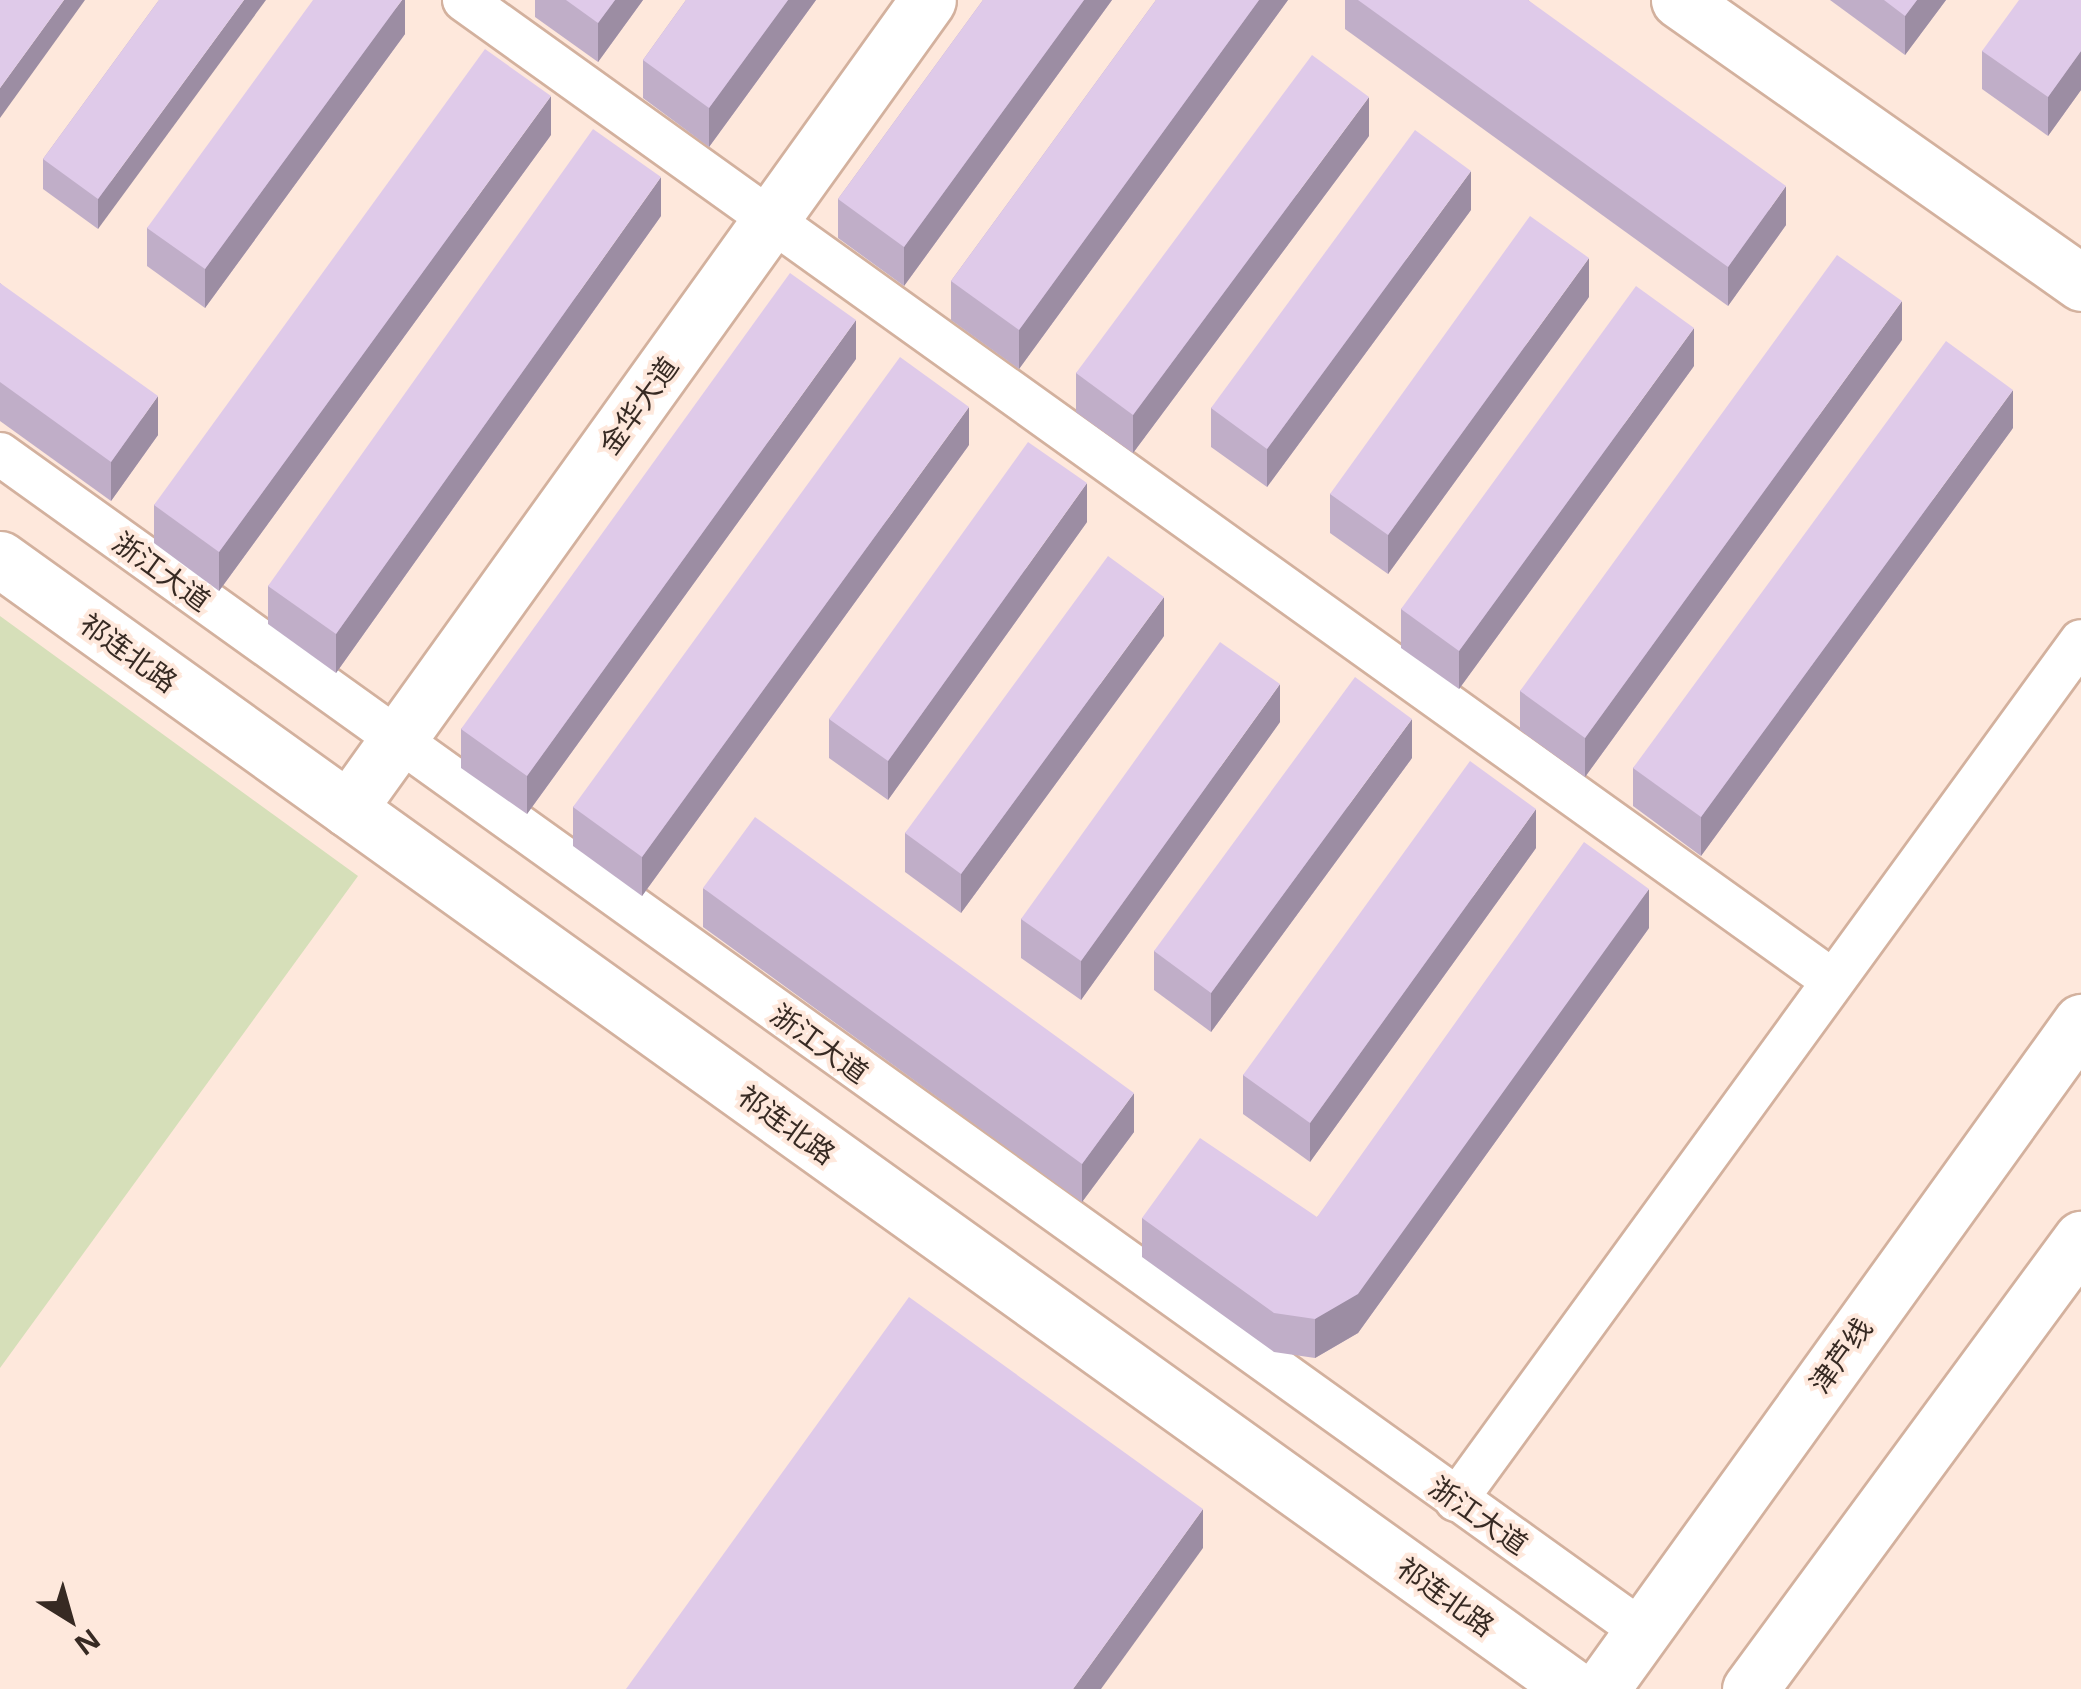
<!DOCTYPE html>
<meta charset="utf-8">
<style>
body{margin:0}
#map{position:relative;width:2081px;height:1689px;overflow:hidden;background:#fee8dc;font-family:"Noto Sans","Noto Sans SC",sans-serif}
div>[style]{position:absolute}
.green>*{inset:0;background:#d6dfb9}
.roads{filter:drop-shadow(2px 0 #d3b19e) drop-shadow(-2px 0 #d3b19e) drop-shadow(0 2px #d3b19e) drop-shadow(0 -2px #d3b19e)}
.minor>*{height:42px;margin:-21px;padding:0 21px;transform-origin:21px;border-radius:21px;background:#fff}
.tertiary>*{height:55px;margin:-27.5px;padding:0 27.5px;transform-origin:27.5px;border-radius:27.5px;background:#fff}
.trunk>*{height:55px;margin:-27.5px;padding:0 27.5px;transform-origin:27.5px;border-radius:27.5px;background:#fff}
.wall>*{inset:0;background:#c0aec8}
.shaded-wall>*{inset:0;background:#9c8da3}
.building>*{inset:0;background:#dfcae9}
span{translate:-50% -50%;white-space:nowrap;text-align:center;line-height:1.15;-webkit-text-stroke:8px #fee8dc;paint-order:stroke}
.street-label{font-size:28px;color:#372a23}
.north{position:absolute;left:20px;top:1569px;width:100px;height:100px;-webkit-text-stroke:8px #fee8dc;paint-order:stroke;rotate:143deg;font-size:28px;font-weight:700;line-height:40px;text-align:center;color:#372a23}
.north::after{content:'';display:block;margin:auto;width:35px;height:45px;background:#372a23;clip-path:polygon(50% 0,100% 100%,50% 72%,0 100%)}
</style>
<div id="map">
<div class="green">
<div style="clip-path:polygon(0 616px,358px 876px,0 1368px)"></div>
</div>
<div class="roads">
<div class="minor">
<div style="left:464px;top:0;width:1684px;rotate:35.62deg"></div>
<div style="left:0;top:454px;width:2020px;rotate:35.63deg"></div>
<div style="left:1456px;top:1500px;width:1062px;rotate:-53.96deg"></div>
</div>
<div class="tertiary">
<div style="left:1679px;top:0;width:492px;rotate:35.1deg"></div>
<div style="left:0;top:559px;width:1938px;rotate:35.66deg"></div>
<div style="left:348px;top:809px;width:995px;rotate:-54.36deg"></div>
</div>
<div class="trunk">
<div style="left:1601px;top:1689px;width:822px;rotate:-54.26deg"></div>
<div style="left:1750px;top:1689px;width:559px;rotate:-53.66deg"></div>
</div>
</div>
<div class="wall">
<div style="clip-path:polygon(159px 0,98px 229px,43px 189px,43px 159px)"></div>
<div style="clip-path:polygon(405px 0,405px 34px,205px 308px,147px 266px,147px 228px)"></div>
<div style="clip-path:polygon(535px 0,643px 0,598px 62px,535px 17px)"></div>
<div style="clip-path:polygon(686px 0,816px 0,709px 147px,643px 98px,643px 60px)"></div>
<div style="clip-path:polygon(983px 0,1112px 0,904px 286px,838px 238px,838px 199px)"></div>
<div style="clip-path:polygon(1156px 0,1288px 0,1019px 369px,951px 320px,951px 281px)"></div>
<div style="clip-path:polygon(1345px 0,1528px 0,1786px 225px,1728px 306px,1345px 29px)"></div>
<div style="clip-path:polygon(1830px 0,1946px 0,1905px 55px)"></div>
<div style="clip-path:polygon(2081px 0,2081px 90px,2048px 136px,1982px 89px,1982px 51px)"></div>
<div style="clip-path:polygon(551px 135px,219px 591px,154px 543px,154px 505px)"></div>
<div style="clip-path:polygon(1369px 136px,1133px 453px,1076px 412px,1076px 373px)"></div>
<div style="clip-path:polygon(1471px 210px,1267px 487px,1211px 447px,1211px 408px)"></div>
<div style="clip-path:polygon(661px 216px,336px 673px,268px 624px,268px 586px)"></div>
<div style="clip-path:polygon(0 283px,158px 435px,111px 501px,0 421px)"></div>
<div style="clip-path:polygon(1589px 297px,1388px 574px,1330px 533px,1330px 494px)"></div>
<div style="clip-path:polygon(1902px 340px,1585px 777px,1520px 730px,1520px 691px)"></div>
<div style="clip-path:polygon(856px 359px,527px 814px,461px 768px,461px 729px)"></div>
<div style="clip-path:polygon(1694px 366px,1459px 689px,1401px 648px,1401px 609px)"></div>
<div style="clip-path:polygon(2013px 428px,1701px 856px,1633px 806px,1633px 768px)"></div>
<div style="clip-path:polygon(969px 445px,642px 896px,573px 846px,573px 807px)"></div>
<div style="clip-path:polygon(1087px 522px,888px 800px,829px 758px,829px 719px)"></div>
<div style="clip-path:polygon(1164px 636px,961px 913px,905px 872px,905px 833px)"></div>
<div style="clip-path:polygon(1280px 722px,1081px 1000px,1021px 958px,1021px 919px)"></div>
<div style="clip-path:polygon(1412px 758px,1211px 1032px,1154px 990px,1154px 951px)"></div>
<div style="clip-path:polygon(1536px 848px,1310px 1162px,1243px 1114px,1243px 1075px)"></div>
<div style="clip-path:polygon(703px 888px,1134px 1132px,1082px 1202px,703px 927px)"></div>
<div style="clip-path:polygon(1649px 928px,1358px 1333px,1315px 1358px,1274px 1352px,1142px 1257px,1142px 1218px,1317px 1217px)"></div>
</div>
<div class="shaded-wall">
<div style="clip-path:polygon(64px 0,85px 0,0 118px,0 88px)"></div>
<div style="clip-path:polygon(244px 0,266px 0,98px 229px,98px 199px)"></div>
<div style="clip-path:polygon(402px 0,405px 0,405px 34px,205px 308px,205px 269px)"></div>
<div style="clip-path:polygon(615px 0,643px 0,598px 62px,598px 23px)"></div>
<div style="clip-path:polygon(788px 0,816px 0,709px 147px,709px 108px)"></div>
<div style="clip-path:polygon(1084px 0,1112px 0,904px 286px,904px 247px)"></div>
<div style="clip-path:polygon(1259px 0,1288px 0,1019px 369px,1019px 330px)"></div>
<div style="clip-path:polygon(1917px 0,1946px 0,1905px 55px,1905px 16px)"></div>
<div style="clip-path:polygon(2081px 51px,2081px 90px,2048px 136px,2048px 97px)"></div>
<div style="clip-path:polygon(551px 96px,551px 135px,219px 591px,219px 552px)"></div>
<div style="clip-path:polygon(1369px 97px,1369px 136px,1133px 453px,1133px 415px)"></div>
<div style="clip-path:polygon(1471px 171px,1471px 210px,1267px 487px,1267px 449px)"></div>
<div style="clip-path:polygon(661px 177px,661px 216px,336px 673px,336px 634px)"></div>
<div style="clip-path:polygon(1786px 186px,1786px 225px,1728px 306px,1728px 267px)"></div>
<div style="clip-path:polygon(1589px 258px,1589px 297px,1388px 574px,1388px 535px)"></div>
<div style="clip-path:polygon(1902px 301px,1902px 340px,1585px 777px,1585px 738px)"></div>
<div style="clip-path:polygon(856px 320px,856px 359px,527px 814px,527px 776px)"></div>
<div style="clip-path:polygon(1694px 328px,1694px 366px,1459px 689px,1459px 651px)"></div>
<div style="clip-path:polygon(2013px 390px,2013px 428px,1701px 856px,1701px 817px)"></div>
<div style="clip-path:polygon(158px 396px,158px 435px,111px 501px,111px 462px)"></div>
<div style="clip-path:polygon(969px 407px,969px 445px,642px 896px,642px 857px)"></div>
<div style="clip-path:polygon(1087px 483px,1087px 522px,888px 800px,888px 761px)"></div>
<div style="clip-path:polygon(1164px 597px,1164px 636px,961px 913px,961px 874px)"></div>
<div style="clip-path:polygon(1280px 684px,1280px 722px,1081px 1000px,1081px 961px)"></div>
<div style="clip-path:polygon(1412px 719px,1412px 758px,1211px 1032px,1211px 993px)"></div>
<div style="clip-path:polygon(1536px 809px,1536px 848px,1310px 1162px,1310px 1123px)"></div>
<div style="clip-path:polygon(1649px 889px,1649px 928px,1358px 1333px,1315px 1358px,1315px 1319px)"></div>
<div style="clip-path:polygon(1134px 1093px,1134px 1132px,1082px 1202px,1082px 1164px)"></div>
<div style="clip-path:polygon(1203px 1509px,1203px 1548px,1101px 1689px,1073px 1689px)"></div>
</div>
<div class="building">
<div style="clip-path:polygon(0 0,64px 0,0 88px)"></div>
<div style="clip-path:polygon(159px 0,244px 0,98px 199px,43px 159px)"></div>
<div style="clip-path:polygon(313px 0,402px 0,205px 269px,147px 228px)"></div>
<div style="clip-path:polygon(566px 0,615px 0,598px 23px)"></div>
<div style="clip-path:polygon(686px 0,788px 0,709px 108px,643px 60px)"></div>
<div style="clip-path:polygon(983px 0,1084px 0,904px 247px,838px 199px)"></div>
<div style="clip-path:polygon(1156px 0,1259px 0,1019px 330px,951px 281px)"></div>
<div style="clip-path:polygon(1358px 0,1528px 0,1786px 186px,1728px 267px)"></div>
<div style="clip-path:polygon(1884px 0,1917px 0,1905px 16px)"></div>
<div style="clip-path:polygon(2019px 0,2081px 0,2081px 51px,2048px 97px,1982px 51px)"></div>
<div style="clip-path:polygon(485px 49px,551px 96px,219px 552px,154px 505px)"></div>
<div style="clip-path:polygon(1312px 55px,1369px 97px,1133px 415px,1076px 373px)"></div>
<div style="clip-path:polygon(593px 129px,661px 177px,336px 634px,268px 586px)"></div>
<div style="clip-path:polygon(1415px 130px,1471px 171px,1267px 449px,1211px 408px)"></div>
<div style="clip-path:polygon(1530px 216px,1589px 258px,1388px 535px,1330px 494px)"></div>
<div style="clip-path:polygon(1837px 255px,1902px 301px,1585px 738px,1520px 691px)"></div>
<div style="clip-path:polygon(790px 273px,856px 320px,527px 776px,461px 729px)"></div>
<div style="clip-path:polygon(0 283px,158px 396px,111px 462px,0 382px)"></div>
<div style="clip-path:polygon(1636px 286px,1694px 328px,1459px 651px,1401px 609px)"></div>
<div style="clip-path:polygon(1946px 341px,2013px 390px,1701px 817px,1633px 768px)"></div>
<div style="clip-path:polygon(900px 357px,969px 407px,642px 857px,573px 807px)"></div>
<div style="clip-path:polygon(1028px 442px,1087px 483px,888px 761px,829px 719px)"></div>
<div style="clip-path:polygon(1108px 556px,1164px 597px,961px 874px,905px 833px)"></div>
<div style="clip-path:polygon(1220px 642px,1280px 684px,1081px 961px,1021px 919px)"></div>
<div style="clip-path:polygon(1355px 677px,1412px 719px,1211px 993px,1154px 951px)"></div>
<div style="clip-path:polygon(1470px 761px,1536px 809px,1310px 1123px,1243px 1075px)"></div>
<div style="clip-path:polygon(755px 817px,1134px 1093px,1082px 1164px,703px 888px)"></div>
<div style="clip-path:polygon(1584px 842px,1649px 889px,1358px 1294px,1315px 1319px,1274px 1313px,1142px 1218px,1200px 1138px,1317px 1217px)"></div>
<div style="clip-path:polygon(909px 1297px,1203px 1509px,1073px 1689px,626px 1689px)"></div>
</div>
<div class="street-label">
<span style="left:638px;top:405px;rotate:-54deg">金华大道</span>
<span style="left:162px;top:571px;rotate:36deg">浙江大道</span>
<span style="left:129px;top:652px;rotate:36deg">祁连北路</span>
<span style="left:820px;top:1043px;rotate:36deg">浙江大道</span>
<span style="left:787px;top:1124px;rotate:36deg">祁连北路</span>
<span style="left:1840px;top:1355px;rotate:-54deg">津芦线</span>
<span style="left:1479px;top:1515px;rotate:35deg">浙江大道</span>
<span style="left:1446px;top:1596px;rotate:36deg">祁连北路</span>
</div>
<div class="north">N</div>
</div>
